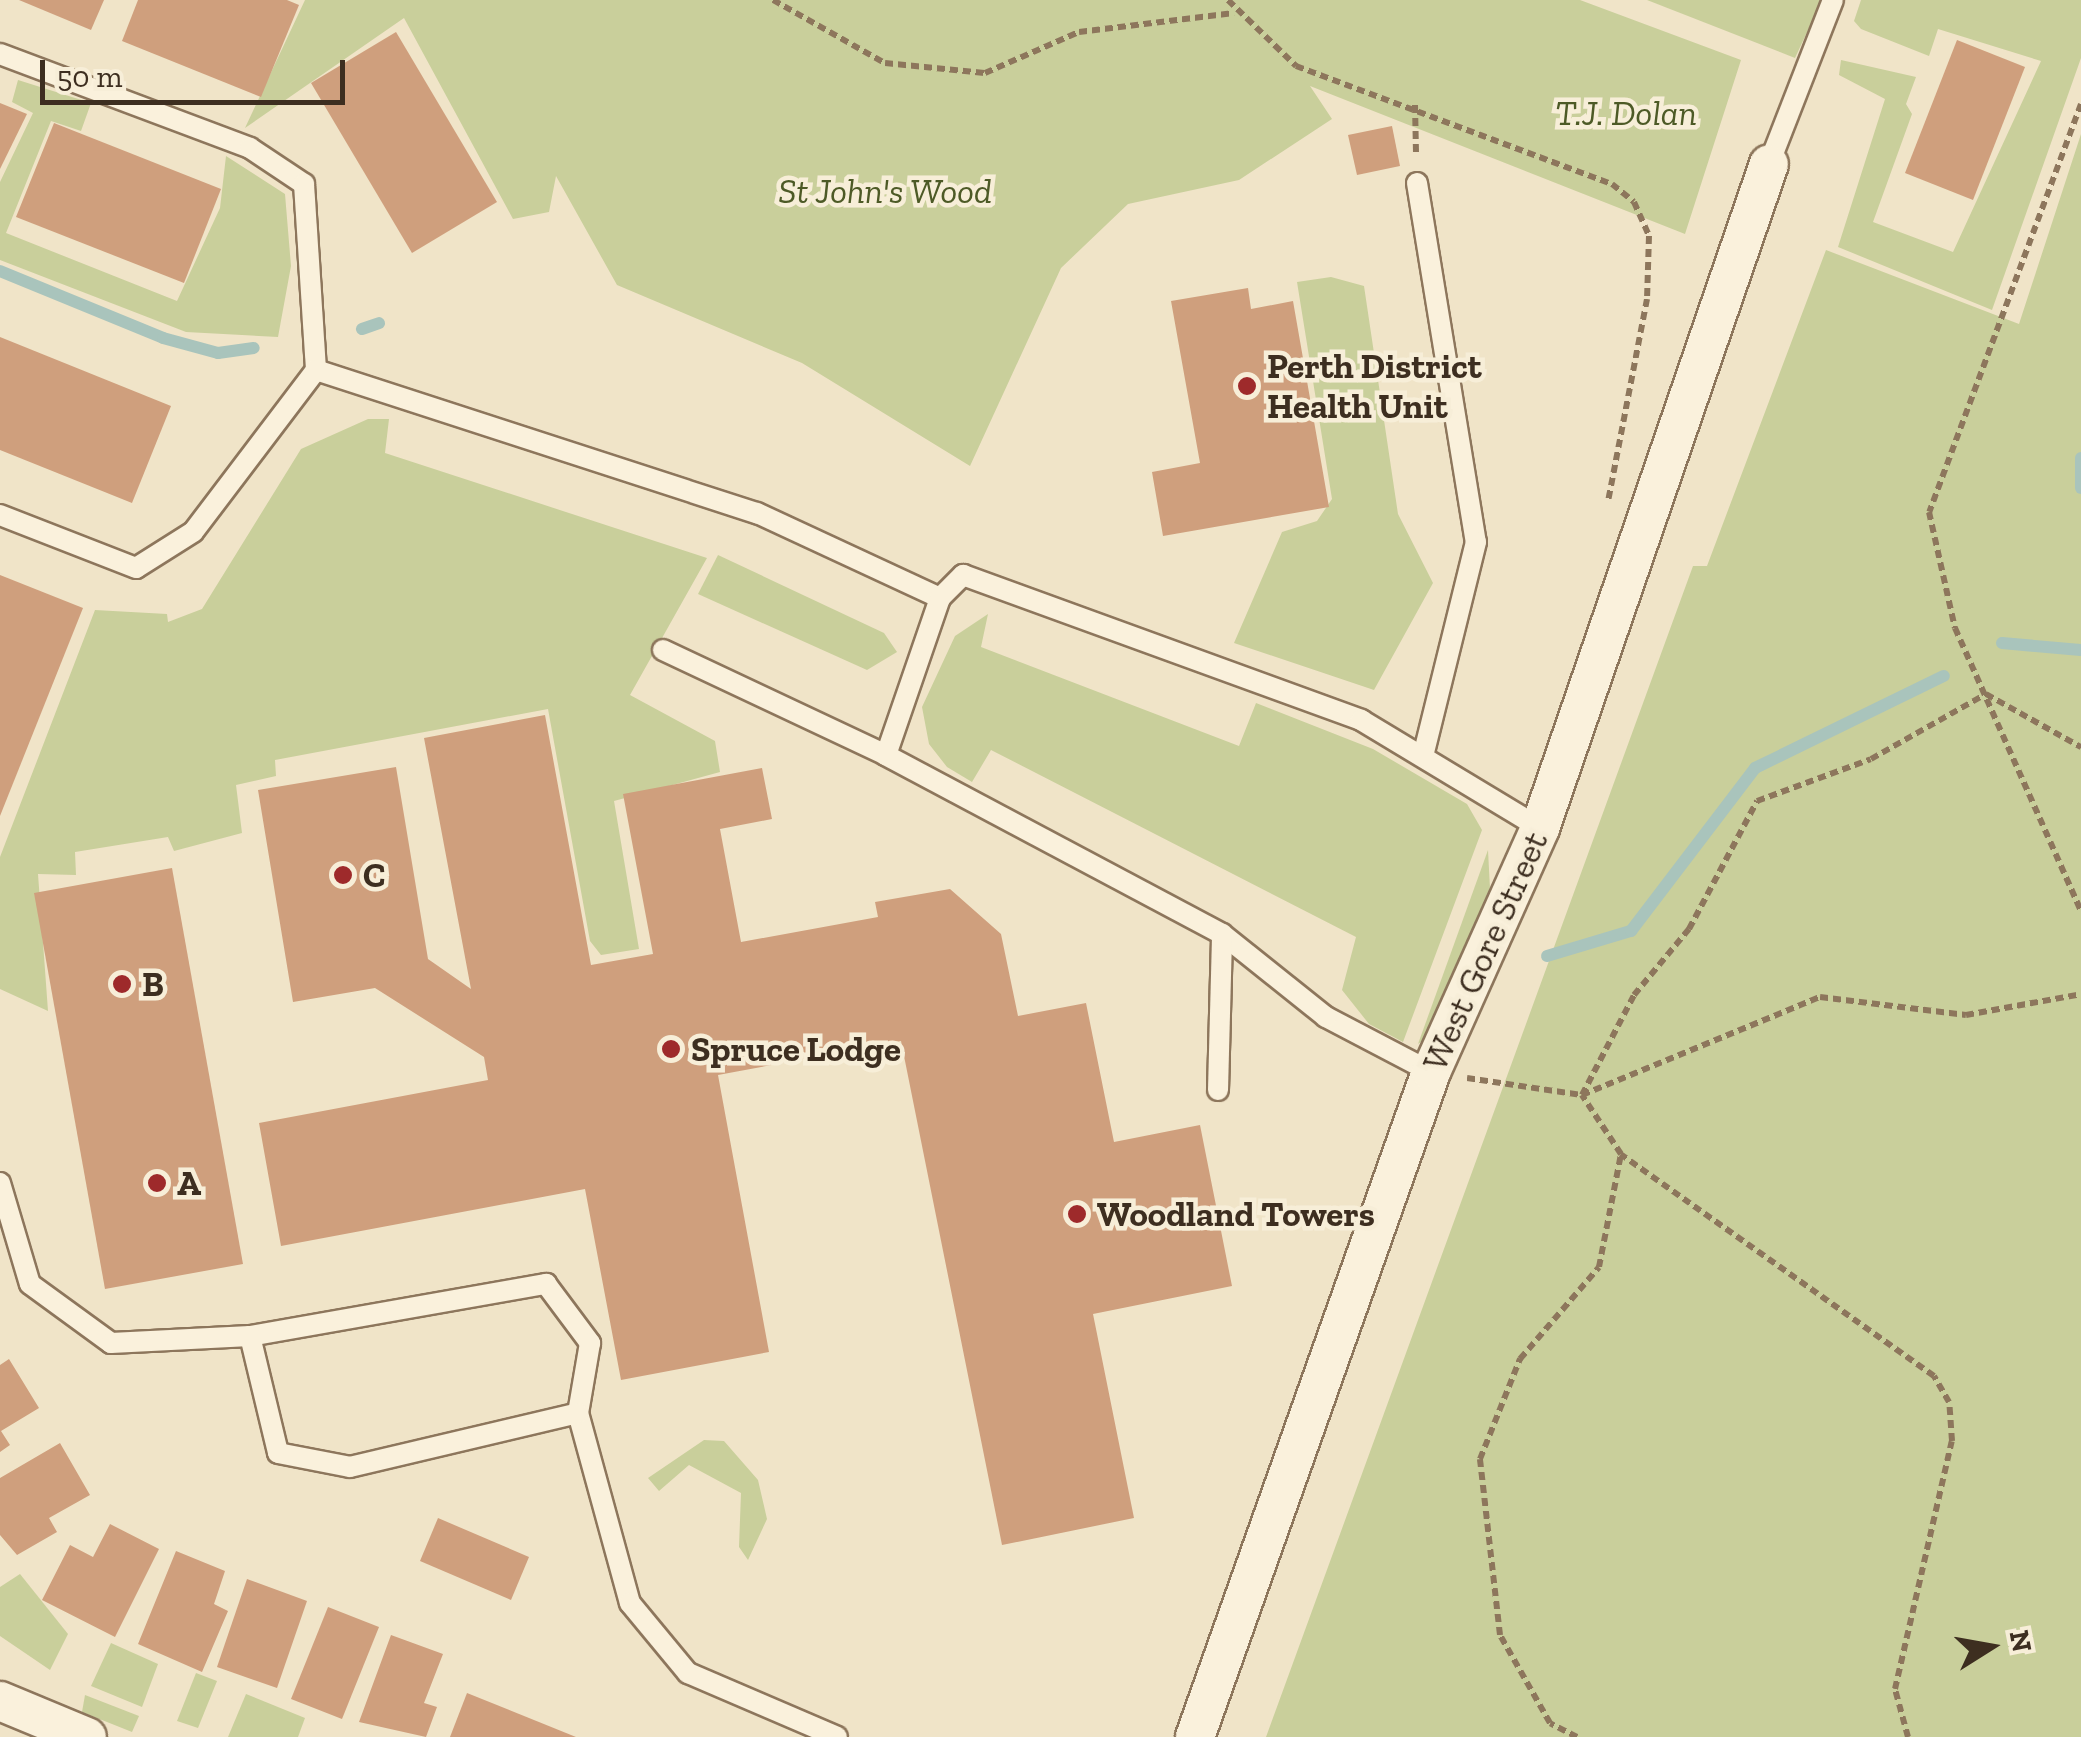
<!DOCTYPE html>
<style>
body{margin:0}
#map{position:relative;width:2081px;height:1737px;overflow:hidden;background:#f0e4c8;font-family:"Zilla Slab",serif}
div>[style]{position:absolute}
.green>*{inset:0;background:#c9cf9b}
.stream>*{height:12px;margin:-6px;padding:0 6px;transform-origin:6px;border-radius:6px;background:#a9c4bc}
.building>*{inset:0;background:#cf9f7d}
.path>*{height:6px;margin-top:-3px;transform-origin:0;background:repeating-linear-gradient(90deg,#8d765c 0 8px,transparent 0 13px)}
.roads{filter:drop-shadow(2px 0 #8d765c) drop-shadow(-2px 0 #8d765c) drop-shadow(0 2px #8d765c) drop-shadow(0 -2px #8d765c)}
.lane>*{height:20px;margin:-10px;padding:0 10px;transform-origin:10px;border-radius:10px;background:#faf1dc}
.street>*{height:38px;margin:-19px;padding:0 19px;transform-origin:19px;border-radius:19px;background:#faf1dc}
.dots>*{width:28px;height:28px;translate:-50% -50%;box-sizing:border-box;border:5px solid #f7eed8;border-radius:50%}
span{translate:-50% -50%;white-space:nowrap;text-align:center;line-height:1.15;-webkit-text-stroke:9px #f7eed8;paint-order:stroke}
.park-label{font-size:35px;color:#4d5a26;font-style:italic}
.poi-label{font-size:35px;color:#3d2e20;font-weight:700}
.left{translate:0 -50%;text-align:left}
.street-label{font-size:35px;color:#3d2e20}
.north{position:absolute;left:1941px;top:1597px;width:100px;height:100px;-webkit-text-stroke:8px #f7eed8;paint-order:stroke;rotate:79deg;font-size:28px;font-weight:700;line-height:40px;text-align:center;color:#3d2e20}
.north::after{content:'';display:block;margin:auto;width:35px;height:45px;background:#3d2e20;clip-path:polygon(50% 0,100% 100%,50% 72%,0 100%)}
.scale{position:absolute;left:40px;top:60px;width:305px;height:45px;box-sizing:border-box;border:5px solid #3d2e20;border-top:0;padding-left:12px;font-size:30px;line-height:35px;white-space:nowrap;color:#3d2e20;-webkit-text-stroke:8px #f7eed8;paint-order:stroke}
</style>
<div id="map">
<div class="green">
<div style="clip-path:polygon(305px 0,1580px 0,1741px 60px,1685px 234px,1310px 86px,1332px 119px,1239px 180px,1128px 204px,1061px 268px,970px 466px,802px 363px,617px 285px,556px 176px,549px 212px,513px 219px,404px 18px,245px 128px)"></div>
<div style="clip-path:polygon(1647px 0,1822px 0,1795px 58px)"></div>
<div style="clip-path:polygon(1861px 0,2081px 0,2081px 58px,1992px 310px,1838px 247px,1885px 99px,1839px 75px,1841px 60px,1916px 77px,1906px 104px,1912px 114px,1873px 222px,1953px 252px,2041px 61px,1938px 29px,1929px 56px,1861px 29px,1854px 21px)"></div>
<div style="clip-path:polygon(18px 80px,91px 103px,81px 131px,51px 121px,6px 233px,177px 301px,220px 208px,226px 156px,285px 194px,291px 266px,278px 337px,186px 332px,0 260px,0 182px,33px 113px,12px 102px)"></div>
<div style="clip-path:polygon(2081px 134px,2081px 1737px,1266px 1737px,1693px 566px,1707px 566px,1826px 250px,2019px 324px)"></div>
<div style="clip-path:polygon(1331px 277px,1364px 286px,1398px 514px,1433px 583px,1374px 690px,1234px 643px,1282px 532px,1317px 521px,1332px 499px,1297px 282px)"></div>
<div style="clip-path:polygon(368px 419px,389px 419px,385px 453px,707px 558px,630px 695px,715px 741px,720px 772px,614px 801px,639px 949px,601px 955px,590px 941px,548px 709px,275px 760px,276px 776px,236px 785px,242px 833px,174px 851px,168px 837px,75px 852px,76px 875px,38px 874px,48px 1011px,0 989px,0 857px,95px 610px,167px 614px,168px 622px,202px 609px,301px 449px)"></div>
<div style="clip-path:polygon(718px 555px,884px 633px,897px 652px,867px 670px,698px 594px)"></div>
<div style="clip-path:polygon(988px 614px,981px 647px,1239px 746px,1256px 703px,1373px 749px,1467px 804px,1482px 830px,1403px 1042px,1369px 1024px,1342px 990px,1356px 937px,991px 750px,972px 782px,947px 767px,929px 744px,922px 707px,955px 636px)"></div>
<div style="clip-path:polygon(1488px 850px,1490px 889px,1438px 1030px,1418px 1044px)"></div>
<div style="clip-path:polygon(704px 1440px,724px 1441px,758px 1480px,767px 1519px,748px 1560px,739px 1547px,741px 1493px,689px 1465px,659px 1491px,648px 1478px)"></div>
<div style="clip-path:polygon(20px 1574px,68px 1634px,50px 1670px,0 1636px,0 1587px)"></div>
<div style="clip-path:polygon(111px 1643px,158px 1664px,142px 1707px,91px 1686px)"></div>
<div style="clip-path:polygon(196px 1673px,217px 1681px,198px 1728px,177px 1721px)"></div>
<div style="clip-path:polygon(246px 1694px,305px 1718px,298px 1737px,228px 1737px)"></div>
<div style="clip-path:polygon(85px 1695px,139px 1716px,132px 1732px,82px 1712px)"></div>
</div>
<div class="stream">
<div style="left:0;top:271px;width:176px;rotate:22.3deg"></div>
<div style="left:163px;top:338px;width:57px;rotate:15.3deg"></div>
<div style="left:218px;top:353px;width:36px;rotate:-8deg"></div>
<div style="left:362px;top:329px;width:18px;rotate:-19deg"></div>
<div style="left:2081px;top:458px;width:30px;rotate:90deg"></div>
<div style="left:2002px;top:643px;width:79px;rotate:5.1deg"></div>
<div style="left:1547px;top:956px;width:88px;rotate:-16.6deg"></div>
<div style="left:1631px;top:931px;width:205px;rotate:-52.7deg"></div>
<div style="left:1755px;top:768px;width:210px;rotate:-26deg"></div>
</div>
<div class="building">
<div style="clip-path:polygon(19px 0,104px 0,91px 30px)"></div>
<div style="clip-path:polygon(138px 0,287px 0,299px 5px,261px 97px,122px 41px)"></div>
<div style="clip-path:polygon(396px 32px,497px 202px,412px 253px,311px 83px)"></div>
<div style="clip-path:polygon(1957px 40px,2025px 67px,1973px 200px,1905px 173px)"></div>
<div style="clip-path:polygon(0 103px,27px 114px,0 169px)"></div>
<div style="clip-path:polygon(54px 123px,221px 189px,184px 283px,16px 217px)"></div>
<div style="clip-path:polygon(1392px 126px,1400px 166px,1357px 175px,1348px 135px)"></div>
<div style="clip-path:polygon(1248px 288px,1251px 309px,1293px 301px,1329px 507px,1163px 536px,1152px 472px,1200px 463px,1171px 301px)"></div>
<div style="clip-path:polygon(0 337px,171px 406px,132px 503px,0 450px)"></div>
<div style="clip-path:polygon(0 575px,83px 608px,0 816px)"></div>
<div style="clip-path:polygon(545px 715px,591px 965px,653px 954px,623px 794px,762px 768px,772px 819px,720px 829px,741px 942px,878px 917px,875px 902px,950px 889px,1001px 934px,1018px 1016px,1086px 1003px,1114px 1142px,1200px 1125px,1232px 1286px,1093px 1314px,1134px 1518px,1002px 1545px,901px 1041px,718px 1075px,769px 1352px,621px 1380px,585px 1189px,281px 1246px,259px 1123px,488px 1080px,484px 1057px,375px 988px,293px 1002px,258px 790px,396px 767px,428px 959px,471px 989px,424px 738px)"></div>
<div style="clip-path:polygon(172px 868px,243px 1264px,105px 1289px,34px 893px)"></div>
<div style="clip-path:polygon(9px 1359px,39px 1408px,1px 1431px,10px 1445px,0 1452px,0 1365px)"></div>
<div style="clip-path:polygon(60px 1443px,90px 1495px,49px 1518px,57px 1532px,17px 1555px,0 1535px,0 1478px)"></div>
<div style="clip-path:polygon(438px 1518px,529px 1557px,511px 1600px,420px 1561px)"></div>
<div style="clip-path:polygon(110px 1524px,159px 1549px,115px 1637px,42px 1600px,70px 1545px,93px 1557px)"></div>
<div style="clip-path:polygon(176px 1551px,225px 1571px,214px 1604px,228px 1611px,202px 1672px,138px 1644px)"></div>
<div style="clip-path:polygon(247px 1579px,307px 1601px,277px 1688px,217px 1667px)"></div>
<div style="clip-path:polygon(328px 1607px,379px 1627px,342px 1719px,291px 1699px)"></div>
<div style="clip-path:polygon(391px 1635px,443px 1654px,424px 1703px,437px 1707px,426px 1737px,359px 1722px)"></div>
<div style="clip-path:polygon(467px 1693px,576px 1737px,450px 1737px)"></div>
</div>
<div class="path">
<div style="left:773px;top:0;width:129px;rotate:29.4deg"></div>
<div style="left:885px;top:63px;width:100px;rotate:5.7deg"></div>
<div style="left:985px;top:73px;width:103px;rotate:-23.6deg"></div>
<div style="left:1079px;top:32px;width:156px;rotate:-7deg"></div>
<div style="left:1228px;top:0;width:95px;rotate:44.1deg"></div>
<div style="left:1296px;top:66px;width:337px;rotate:20.5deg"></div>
<div style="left:1612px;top:184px;width:28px;rotate:39deg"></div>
<div style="left:1634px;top:202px;width:37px;rotate:66deg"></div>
<div style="left:1649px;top:236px;width:63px;rotate:91.8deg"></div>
<div style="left:1647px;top:299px;width:206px;rotate:100.9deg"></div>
<div style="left:2081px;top:104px;width:435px;rotate:110.4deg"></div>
<div style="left:1929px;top:512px;width:119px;rotate:77.4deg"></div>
<div style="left:1955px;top:628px;width:310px;rotate:66deg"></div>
<div style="left:1415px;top:105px;width:49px;rotate:88.8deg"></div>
<div style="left:1467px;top:1078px;width:116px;rotate:8.4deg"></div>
<div style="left:1582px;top:1095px;width:257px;rotate:-22.4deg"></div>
<div style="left:1820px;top:997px;width:147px;rotate:7deg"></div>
<div style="left:1966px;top:1015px;width:117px;rotate:-10.3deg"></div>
<div style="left:1577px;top:1737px;width:30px;rotate:-153deg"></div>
<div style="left:1550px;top:1723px;width:101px;rotate:-119.6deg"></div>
<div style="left:1500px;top:1635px;width:177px;rotate:-96.5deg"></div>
<div style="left:1480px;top:1459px;width:108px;rotate:-68.2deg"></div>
<div style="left:1520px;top:1359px;width:121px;rotate:-49.3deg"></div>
<div style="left:1599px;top:1267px;width:115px;rotate:-79deg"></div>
<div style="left:1908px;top:1737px;width:50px;rotate:-105.2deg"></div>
<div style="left:1895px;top:1689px;width:254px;rotate:-77.1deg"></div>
<div style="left:1952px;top:1441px;width:39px;rotate:-94deg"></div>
<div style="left:1949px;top:1402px;width:30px;rotate:-120deg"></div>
<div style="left:1934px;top:1376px;width:384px;rotate:-144.7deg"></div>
<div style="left:1621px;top:1154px;width:71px;rotate:-123.5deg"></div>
<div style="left:1582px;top:1095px;width:113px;rotate:-62.5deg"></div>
<div style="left:1634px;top:995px;width:86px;rotate:-50.2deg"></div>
<div style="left:1689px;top:929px;width:145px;rotate:-62deg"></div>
<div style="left:1757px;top:801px;width:121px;rotate:-20.2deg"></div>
<div style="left:1871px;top:759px;width:132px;rotate:-29.5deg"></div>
<div style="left:1986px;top:694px;width:109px;rotate:29.2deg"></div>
</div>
<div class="roads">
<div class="lane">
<div style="left:0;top:54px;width:267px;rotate:20.6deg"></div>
<div style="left:250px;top:148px;width:65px;rotate:33.7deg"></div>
<div style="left:304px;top:184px;width:186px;rotate:86.3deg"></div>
<div style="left:316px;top:370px;width:203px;rotate:127.2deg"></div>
<div style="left:193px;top:532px;width:67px;rotate:147.7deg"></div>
<div style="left:136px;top:568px;width:146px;rotate:-158.7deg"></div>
<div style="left:1769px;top:164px;width:176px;rotate:-68.7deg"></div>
<div style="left:1417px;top:183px;width:364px;rotate:80.7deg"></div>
<div style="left:1476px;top:542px;width:220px;rotate:103.9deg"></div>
<div style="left:316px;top:370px;width:464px;rotate:18deg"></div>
<div style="left:757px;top:513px;width:202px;rotate:24.9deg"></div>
<div style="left:663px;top:650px;width:246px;rotate:25.2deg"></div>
<div style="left:1431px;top:1072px;width:119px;rotate:-152.4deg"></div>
<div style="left:1326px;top:1017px;width:133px;rotate:-141.4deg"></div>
<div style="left:1222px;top:934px;width:381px;rotate:-152deg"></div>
<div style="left:886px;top:755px;width:166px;rotate:-71deg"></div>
<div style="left:940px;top:598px;width:33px;rotate:-45deg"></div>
<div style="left:963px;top:575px;width:424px;rotate:20deg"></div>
<div style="left:1361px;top:720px;width:209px;rotate:31.1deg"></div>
<div style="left:1218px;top:1090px;width:156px;rotate:-88.5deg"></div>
<div style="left:0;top:1183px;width:105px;rotate:73.5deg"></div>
<div style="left:30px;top:1284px;width:100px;rotate:36.1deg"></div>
<div style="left:111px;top:1343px;width:139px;rotate:-2.9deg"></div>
<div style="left:250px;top:1336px;width:301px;rotate:-10deg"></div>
<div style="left:546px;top:1284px;width:74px;rotate:53.3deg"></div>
<div style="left:590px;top:1343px;width:71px;rotate:99.7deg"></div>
<div style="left:578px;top:1413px;width:197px;rotate:74.7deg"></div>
<div style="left:630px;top:1603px;width:91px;rotate:50.4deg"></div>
<div style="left:688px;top:1673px;width:162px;rotate:23.2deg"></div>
<div style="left:250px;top:1336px;width:120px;rotate:76.5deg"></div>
<div style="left:278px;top:1453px;width:73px;rotate:11deg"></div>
<div style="left:350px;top:1467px;width:234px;rotate:-13.3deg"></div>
</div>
<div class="street">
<div style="left:0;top:1701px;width:94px;rotate:22.5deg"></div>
<div style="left:1195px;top:1737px;width:706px;rotate:-70.46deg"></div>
<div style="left:1431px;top:1072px;width:267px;rotate:-65.9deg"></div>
<div style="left:1540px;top:828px;width:702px;rotate:-70.97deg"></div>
</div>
</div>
<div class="dots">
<div style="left:1247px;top:386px;background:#9e2a2b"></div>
<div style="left:343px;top:875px;background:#9e2a2b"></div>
<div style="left:122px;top:984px;background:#9e2a2b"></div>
<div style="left:671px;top:1049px;background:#9e2a2b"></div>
<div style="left:157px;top:1183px;background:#9e2a2b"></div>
<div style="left:1077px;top:1214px;background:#9e2a2b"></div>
</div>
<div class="park-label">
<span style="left:1626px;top:113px">T.J. Dolan</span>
<span style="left:885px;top:191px">St John's Wood</span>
</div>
<div class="poi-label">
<span class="left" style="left:1267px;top:386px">Perth District<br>Health Unit</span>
<span class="left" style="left:363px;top:875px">C</span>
<span class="left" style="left:142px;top:984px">B</span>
<span class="left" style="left:691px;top:1049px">Spruce Lodge</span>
<span class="left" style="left:177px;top:1183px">A</span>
<span class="left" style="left:1097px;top:1214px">Woodland Towers</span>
</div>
<div class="street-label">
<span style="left:1485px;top:951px;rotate:-66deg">West Gore Street</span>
</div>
<div class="north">N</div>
<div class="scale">50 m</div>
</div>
